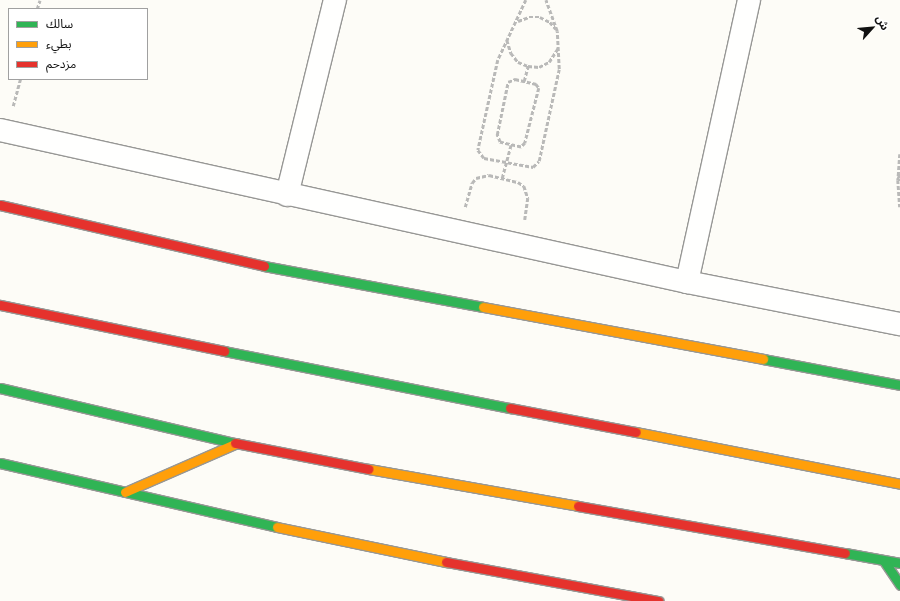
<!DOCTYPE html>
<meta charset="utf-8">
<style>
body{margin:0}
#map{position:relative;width:900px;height:601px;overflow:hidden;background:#fdfcf7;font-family:Merriweather,"Noto Sans Arabic",serif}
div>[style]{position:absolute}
.path>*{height:2.5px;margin-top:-1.25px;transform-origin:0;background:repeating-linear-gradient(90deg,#b9b9b8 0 4px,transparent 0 6px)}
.roads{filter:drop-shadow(1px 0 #979795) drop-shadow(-1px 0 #979795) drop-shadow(0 1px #979795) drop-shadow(0 -1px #979795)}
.street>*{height:22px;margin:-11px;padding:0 11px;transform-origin:11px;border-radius:11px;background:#fffffe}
.fast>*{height:9px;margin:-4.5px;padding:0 4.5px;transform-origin:4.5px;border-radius:4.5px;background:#30b455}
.slow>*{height:9px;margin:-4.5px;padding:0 4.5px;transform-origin:4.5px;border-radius:4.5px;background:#ff9f0a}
.jam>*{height:9px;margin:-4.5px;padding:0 4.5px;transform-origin:4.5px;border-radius:4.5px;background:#e5322d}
span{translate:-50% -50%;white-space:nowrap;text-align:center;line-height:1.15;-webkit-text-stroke:4px #fff;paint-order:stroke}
.legend{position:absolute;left:8px;top:8px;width:140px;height:72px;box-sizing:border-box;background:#fff;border:1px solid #a0a0a0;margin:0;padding:5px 7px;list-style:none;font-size:12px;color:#111}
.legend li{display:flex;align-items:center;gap:8px;height:20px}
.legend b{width:20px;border:1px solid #a0a0a0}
.north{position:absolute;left:852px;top:8px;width:40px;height:40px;-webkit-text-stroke:3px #fff;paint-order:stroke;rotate:63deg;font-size:11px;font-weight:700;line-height:16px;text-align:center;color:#111}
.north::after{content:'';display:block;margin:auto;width:14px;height:18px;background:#111;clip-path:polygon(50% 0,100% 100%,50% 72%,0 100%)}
</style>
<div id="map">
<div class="path">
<div style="left:526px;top:0;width:66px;rotate:115deg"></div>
<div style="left:498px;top:60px;width:92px;rotate:102.5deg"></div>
<div style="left:478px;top:150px;width:10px;rotate:53deg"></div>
<div style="left:484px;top:158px;width:50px;rotate:10.4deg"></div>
<div style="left:533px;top:167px;width:8px;rotate:-45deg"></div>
<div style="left:539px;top:161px;width:94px;rotate:-77.7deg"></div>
<div style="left:559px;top:69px;width:38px;rotate:-93deg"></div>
<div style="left:557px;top:31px;width:33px;rotate:-110deg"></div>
<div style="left:37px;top:9px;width:9px;rotate:-72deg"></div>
<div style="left:518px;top:21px;width:12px;rotate:-20deg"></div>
<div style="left:529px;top:17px;width:11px"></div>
<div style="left:540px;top:17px;width:11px;rotate:27deg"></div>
<div style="left:550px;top:22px;width:9px;rotate:49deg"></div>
<div style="left:507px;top:40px;width:14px;rotate:73deg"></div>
<div style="left:511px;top:53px;width:11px;rotate:52deg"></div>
<div style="left:518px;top:62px;width:11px;rotate:22deg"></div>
<div style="left:528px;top:66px;width:11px;rotate:5deg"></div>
<div style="left:539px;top:67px;width:11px;rotate:-27deg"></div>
<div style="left:549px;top:62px;width:17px;rotate:-57deg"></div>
<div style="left:515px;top:79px;width:22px;rotate:13deg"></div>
<div style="left:536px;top:84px;width:5px;rotate:53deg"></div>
<div style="left:539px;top:88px;width:57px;rotate:104.3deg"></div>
<div style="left:525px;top:143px;width:6px;rotate:135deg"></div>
<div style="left:521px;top:147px;width:22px;rotate:-167deg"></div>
<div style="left:500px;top:142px;width:8px;rotate:-113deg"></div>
<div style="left:497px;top:135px;width:54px;rotate:-78.3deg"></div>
<div style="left:508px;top:82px;width:8px;rotate:-23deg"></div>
<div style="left:524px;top:81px;width:16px;rotate:-75deg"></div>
<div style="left:13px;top:106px;width:28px;rotate:-75deg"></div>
<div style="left:900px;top:154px;width:26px;rotate:94deg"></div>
<div style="left:898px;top:180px;width:27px;rotate:86deg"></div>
<div style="left:900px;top:174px;width:6px;rotate:108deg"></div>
<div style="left:898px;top:180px;width:2px"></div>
<div style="left:502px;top:178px;width:34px;rotate:-75deg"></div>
<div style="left:465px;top:207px;width:25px;rotate:-74deg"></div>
<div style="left:472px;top:183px;width:6px;rotate:-51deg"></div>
<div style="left:476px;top:178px;width:13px;rotate:-13deg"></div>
<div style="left:489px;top:175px;width:30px;rotate:14deg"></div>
<div style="left:518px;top:182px;width:7px;rotate:34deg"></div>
<div style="left:524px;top:186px;width:13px;rotate:72deg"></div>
<div style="left:528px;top:198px;width:22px;rotate:98deg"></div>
</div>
<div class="roads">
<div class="street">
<div style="left:0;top:130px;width:704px;rotate:12.48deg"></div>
<div style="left:687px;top:282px;width:217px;rotate:11.2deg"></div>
<div style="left:287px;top:195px;width:201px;rotate:-76.2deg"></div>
<div style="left:687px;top:282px;width:289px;rotate:-77.6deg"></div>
</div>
<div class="fast">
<div style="left:264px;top:266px;width:223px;rotate:10.6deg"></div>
<div style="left:224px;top:351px;width:292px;rotate:11.3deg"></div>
<div style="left:763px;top:359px;width:139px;rotate:10.7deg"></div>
<div style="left:0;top:388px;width:241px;rotate:13.2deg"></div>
<div style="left:0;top:463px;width:284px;rotate:13deg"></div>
<div style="left:845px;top:553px;width:56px;rotate:10.3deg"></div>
<div style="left:884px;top:561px;width:29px;rotate:56deg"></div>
</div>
<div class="slow">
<div style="left:483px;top:307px;width:285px;rotate:10.5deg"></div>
<div style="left:636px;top:432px;width:269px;rotate:11.1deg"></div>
<div style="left:369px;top:469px;width:212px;rotate:10deg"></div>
<div style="left:125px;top:492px;width:122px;rotate:-23.6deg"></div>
<div style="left:277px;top:527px;width:173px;rotate:11.7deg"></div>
</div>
<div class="jam">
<div style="left:0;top:205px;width:271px;rotate:13deg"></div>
<div style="left:0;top:305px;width:229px;rotate:11.6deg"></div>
<div style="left:510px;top:408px;width:128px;rotate:10.8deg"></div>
<div style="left:235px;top:443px;width:136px;rotate:11deg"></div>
<div style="left:578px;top:506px;width:271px;rotate:10deg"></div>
<div style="left:446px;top:562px;width:216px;rotate:10.4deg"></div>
</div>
</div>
<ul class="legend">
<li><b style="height:5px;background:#30b455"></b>سالك</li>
<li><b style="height:5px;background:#ff9f0a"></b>بطيء</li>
<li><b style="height:5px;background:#e5322d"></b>مزدحم</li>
</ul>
<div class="north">ش</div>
</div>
